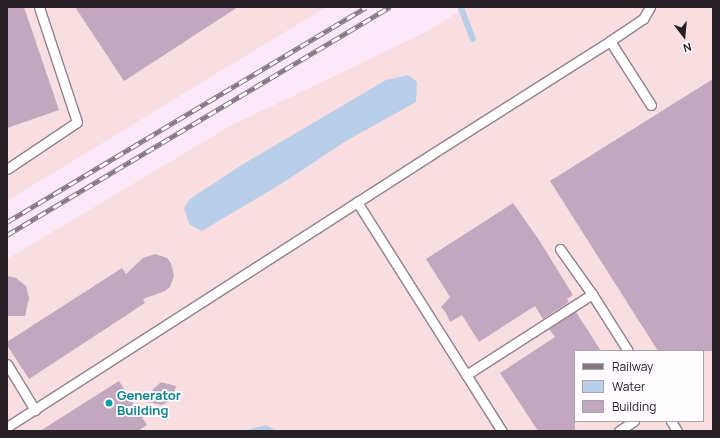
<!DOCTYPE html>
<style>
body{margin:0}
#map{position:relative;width:720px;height:438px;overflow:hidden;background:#fbe9f9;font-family:Manrope,sans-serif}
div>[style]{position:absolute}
.industrial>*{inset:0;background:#f9dee1}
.water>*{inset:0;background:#b9cee9}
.stream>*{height:5.5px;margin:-2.75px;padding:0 2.75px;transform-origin:2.75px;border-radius:2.75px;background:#b9cee9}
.building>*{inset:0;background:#c2a8bf}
.roads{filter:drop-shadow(1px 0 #91808f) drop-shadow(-1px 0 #91808f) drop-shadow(0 1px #91808f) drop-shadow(0 -1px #91808f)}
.service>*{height:9px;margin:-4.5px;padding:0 4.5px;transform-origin:4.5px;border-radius:4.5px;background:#fff}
.rail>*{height:4.5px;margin-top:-2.25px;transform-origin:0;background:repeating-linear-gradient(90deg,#fffbff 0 9px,#847882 0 18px);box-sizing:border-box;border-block:1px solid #847882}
.dots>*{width:11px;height:11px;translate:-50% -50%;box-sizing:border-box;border:2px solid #fffbff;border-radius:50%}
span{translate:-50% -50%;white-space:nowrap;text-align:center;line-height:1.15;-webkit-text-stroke:3.5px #fffbff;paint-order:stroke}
.culture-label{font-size:13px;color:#0d838f;font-weight:700}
.left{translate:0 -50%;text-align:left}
.frame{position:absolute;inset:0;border:8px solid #262025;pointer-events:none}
.legend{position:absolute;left:574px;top:350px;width:130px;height:72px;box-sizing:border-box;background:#fffbff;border:1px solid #a8a3a8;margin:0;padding:5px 7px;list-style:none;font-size:12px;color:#262025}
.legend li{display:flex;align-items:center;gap:8px;height:20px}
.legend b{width:20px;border:1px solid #a8a3a8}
.north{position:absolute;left:664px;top:16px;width:40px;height:40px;-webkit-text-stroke:3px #fffbff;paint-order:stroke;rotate:164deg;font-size:11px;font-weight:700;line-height:16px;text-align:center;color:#262025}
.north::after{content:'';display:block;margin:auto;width:14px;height:18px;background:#262025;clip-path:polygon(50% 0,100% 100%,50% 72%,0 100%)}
</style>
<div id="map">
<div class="industrial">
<div style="clip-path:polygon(7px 7px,326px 7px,7px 201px)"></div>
<div style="clip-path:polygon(evenodd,466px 7px,713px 7px,713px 431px,7px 431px,7px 259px,230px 126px,428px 31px,466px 7px,575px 351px,703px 351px,703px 421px,575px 421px,575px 351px)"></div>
</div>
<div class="water">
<div style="clip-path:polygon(408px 75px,417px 82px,416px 102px,346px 141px,281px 184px,202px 231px,189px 224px,184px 208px,190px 199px,240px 166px,386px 80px)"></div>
<div style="clip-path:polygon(266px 425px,277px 431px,245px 431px,250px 429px)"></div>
</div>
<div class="stream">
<div style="left:461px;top:7px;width:34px;rotate:69deg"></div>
</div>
<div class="building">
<div style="clip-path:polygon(7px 7px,24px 7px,59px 110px,7px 128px)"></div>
<div style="clip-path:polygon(75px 7px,238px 7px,124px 81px)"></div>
<div style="clip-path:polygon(713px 79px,713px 351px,658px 351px,550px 181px)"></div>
<div style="clip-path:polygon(513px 203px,539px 240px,573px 295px,567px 299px,569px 302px,543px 319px,535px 306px,479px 342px,462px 315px,450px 322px,446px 313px,441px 307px,450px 297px,426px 259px)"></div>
<div style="clip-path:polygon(155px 254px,167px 258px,171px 263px,174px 276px,170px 287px,165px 291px,143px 299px,145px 303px,29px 379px,7px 345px,7px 342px,122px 268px,126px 274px,143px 258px)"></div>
<div style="clip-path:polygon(7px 276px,16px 278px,26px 286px,29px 298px,25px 316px,7px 316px)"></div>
<div style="clip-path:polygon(576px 312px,601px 351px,575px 351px,575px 431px,538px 431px,500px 373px,555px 337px,549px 329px)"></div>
<div style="clip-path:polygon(119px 381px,147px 425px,138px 431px,40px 431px)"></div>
<div style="clip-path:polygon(161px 382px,176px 386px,172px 400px,162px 405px,148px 402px,153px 389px)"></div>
</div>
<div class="roads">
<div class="service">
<div style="left:610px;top:41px;width:40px;rotate:-34deg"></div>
<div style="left:643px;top:19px;width:14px;rotate:-60deg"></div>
<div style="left:7px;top:169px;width:84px;rotate:-33.9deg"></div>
<div style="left:77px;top:122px;width:121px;rotate:-108.3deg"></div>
<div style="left:357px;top:202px;width:271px;rotate:57.7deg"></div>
<div style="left:560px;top:249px;width:55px;rotate:54.6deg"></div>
<div style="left:7px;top:364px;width:54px;rotate:58.7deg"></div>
<div style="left:466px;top:375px;width:150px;rotate:-32.7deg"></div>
<div style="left:592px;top:294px;width:67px;rotate:57.7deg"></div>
<div style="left:671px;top:421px;width:12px;rotate:59deg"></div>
<div style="left:7px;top:427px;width:505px;rotate:-32.71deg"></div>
<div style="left:432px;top:154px;width:211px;rotate:-32.4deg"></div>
<div style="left:610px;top:41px;width:76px;rotate:57.4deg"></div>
<div style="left:619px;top:431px;width:18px;rotate:-34deg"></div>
</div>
</div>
<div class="rail">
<div style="left:7px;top:222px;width:418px;rotate:-30.9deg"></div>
<div style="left:7px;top:235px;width:446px;rotate:-30.8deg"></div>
</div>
<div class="dots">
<div style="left:109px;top:403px;background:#0f9aa8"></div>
</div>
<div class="culture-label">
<span class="left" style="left:117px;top:403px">Generator<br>Building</span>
</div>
<div class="frame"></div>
<ul class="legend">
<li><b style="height:5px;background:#847882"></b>Railway</li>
<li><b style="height:11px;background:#b9cee9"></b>Water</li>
<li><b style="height:11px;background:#c2a8bf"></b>Building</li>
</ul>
<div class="north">N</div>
</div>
